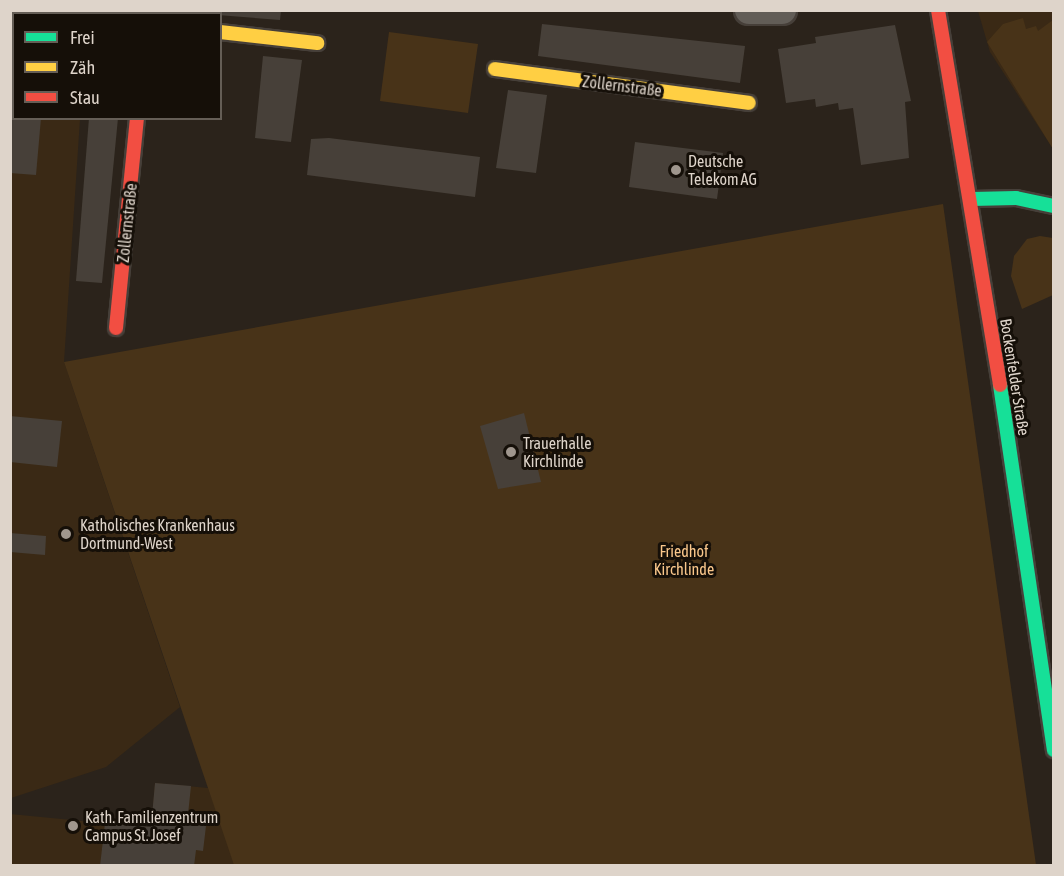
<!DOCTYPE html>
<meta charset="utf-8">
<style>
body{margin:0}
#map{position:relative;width:1064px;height:876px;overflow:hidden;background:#2b231b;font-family:"Asap Condensed",sans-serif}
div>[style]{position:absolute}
.built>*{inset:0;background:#3a2915}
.green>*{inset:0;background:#483318}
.building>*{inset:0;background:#474039}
.roads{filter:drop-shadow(2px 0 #463f39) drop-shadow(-2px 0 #463f39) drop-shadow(0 2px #463f39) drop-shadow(0 -2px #463f39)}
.street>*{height:28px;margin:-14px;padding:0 14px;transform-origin:14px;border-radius:14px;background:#625d57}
.fast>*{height:14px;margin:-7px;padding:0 7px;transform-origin:7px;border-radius:7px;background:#16e098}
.slow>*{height:14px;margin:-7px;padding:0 7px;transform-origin:7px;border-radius:7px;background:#ffcf43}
.jam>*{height:14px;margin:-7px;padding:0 7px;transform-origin:7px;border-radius:7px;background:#f24e42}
.dots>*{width:16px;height:16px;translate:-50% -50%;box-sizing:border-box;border:3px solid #150f08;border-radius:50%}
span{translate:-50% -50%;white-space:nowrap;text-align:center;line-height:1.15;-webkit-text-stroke:6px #150f08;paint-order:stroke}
.street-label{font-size:16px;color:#ded4ca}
.poi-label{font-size:16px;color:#ded4ca}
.left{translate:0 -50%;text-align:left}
.park-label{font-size:16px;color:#fac78b}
.frame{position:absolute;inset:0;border:12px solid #ded4ca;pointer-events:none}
.legend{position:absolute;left:12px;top:12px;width:210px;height:108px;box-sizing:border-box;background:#150f08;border:2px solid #655e56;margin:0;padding:8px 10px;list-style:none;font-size:18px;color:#ded4ca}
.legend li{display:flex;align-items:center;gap:12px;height:30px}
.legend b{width:30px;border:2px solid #655e56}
</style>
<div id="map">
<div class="built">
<div style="clip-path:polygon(10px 11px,87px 11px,14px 14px,14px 118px,80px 119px,64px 362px,180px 707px,106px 767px,11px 798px)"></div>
<div style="clip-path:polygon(978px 11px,1053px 11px,1053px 149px,990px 52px)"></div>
<div style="clip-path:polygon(155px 783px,208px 788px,236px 865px,11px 865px,10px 814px,164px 829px,153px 807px)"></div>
</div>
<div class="green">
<div style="clip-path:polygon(1023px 18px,1026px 29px,1036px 26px,1038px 31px,1053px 20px,1053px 149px,987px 42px,1003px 24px)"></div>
<div style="clip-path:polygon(389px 32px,478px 44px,468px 113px,380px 101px)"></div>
<div style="clip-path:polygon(943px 204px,1036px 865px,234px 865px,64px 362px)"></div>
<div style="clip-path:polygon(1040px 236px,1053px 238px,1053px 295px,1022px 309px,1011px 276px,1014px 256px,1027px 239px)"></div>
</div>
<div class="building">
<div style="clip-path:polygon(205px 10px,281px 10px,280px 20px,205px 14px)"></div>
<div style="clip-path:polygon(542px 24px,745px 46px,740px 83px,538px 56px)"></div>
<div style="clip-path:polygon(895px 25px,911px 101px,905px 102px,909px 158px,861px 165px,853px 108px,839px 110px,838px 103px,816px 107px,815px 99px,786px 103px,778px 49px,816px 43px,815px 37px)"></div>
<div style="clip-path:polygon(263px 56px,302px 60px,291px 142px,255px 138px)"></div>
<div style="clip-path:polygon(508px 90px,547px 95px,536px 173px,496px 168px)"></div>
<div style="clip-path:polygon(10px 118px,41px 118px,36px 175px,10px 173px)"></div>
<div style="clip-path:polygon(89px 118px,118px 118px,102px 283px,76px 281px)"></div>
<div style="clip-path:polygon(329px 138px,480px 157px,475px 197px,307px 175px,311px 139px)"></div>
<div style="clip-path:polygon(635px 142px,723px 153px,717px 199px,629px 187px)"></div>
<div style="clip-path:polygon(524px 413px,541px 482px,498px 489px,480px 426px)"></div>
<div style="clip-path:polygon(10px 416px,62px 421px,57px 467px,10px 462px)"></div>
<div style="clip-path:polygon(10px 533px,46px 536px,45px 555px,10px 552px)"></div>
<div style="clip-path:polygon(155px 783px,191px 786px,187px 824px,206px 826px,203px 851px,196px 850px,194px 866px,100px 866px,105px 823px,151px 827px)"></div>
</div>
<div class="roads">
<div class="street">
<div style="left:749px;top:10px;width:33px"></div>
<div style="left:147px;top:14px;width:4px;rotate:-90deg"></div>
</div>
<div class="fast">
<div style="left:972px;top:199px;width:44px;rotate:-1.3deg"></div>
<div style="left:1016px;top:198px;width:39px;rotate:12deg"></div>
<div style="left:1000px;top:385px;width:369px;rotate:81.6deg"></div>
</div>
<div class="slow">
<div style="left:220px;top:32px;width:98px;rotate:6.5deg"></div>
<div style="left:495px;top:69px;width:256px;rotate:7.6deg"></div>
</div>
<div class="jam">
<div style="left:938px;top:10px;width:380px;rotate:80.6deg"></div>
<div style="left:116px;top:328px;width:211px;rotate:-84.3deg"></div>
</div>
</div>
<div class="dots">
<div style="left:676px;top:170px;background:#9f968d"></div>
<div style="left:511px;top:452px;background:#9f968d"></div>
<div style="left:66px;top:534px;background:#9f968d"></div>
<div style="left:73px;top:826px;background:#9f968d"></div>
</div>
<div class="street-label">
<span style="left:622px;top:86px;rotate:7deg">Zollernstraße</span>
<span style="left:127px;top:223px;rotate:-84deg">Zollernstraße</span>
<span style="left:1015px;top:377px;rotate:81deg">Bockenfelder Straße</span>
</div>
<div class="poi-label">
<span class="left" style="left:688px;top:170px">Deutsche<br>Telekom AG</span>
<span class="left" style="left:523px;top:452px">Trauerhalle<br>Kirchlinde</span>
<span class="left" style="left:80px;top:534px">Katholisches Krankenhaus<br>Dortmund-West</span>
<span class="left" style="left:85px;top:826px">Kath. Familienzentrum<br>Campus St. Josef</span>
</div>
<div class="park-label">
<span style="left:684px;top:560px">Friedhof<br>Kirchlinde</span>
</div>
<div class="frame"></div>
<ul class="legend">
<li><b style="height:8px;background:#16e098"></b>Frei</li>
<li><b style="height:8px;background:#ffcf43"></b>Zäh</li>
<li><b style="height:8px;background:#f24e42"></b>Stau</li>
</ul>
</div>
